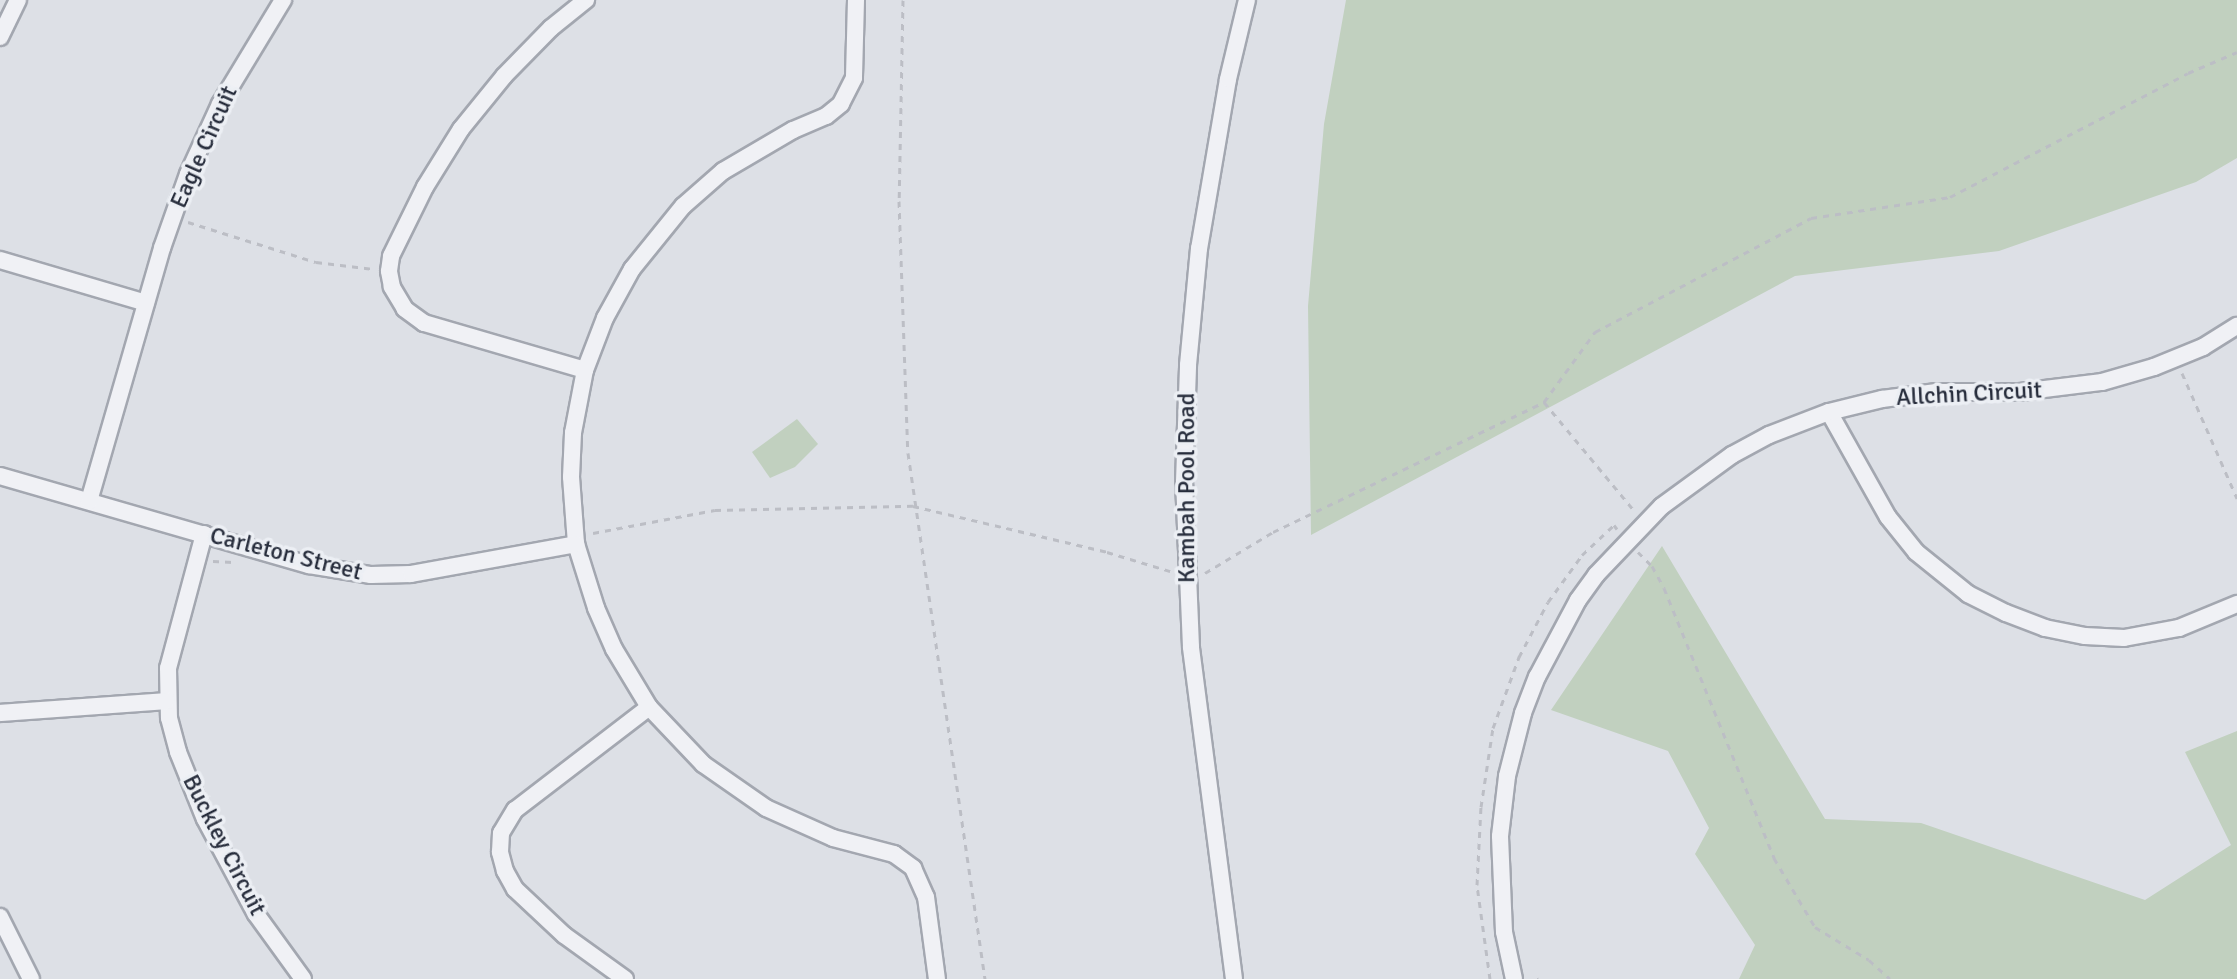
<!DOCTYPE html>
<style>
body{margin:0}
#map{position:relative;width:2237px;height:979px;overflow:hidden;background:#dde0e6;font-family:Signika,sans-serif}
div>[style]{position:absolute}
.green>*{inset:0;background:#c1d0bf}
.path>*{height:3px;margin-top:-1.5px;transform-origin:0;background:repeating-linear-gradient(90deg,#bcbec5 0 6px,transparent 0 12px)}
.roads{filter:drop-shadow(2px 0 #a3a7b0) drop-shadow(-2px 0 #a3a7b0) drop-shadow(0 2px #a3a7b0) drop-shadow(0 -2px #a3a7b0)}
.street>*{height:16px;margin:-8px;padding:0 8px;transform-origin:8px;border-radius:8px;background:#f0f1f5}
span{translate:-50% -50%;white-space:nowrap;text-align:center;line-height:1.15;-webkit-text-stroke:7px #eceff4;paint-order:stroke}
.street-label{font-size:24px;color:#272d3c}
</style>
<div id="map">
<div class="green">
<div style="clip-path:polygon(1346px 0,2237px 0,2237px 158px,2196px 182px,1999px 251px,1795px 276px,1311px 535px,1308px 306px,1324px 124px)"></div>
<div style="clip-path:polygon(797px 419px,818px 444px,795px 467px,770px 478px,752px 452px)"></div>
<div style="clip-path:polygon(1662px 546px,1825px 819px,1921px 823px,2145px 900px,2231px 845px,2185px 752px,2237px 731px,2237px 979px,1739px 979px,1755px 945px,1695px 854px,1709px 828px,1668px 751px,1551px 710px)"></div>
</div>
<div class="path">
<div style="left:903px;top:0;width:201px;rotate:91.1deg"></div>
<div style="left:899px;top:201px;width:252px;rotate:88deg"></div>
<div style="left:908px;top:453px;width:532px;rotate:81.67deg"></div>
<div style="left:188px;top:222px;width:134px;rotate:17.4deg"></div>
<div style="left:316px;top:262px;width:58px;rotate:6.9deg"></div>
<div style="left:2182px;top:373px;width:137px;rotate:66.3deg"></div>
<div style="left:1544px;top:402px;width:144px;rotate:50.3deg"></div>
<div style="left:593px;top:533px;width:124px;rotate:-10.7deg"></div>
<div style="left:715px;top:510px;width:198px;rotate:-1.2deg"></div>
<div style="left:913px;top:506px;width:199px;rotate:13.3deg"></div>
<div style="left:1107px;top:552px;width:66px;rotate:16.8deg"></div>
<div style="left:1638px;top:552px;width:20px;rotate:45deg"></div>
<div style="left:1652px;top:566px;width:25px;rotate:61deg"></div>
<div style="left:1664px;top:588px;width:292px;rotate:67.8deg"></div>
<div style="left:1774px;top:858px;width:80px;rotate:59.3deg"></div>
<div style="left:1815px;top:927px;width:63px;rotate:31.4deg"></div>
<div style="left:1869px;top:960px;width:28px;rotate:42deg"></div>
<div style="left:213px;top:561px;width:20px;rotate:3deg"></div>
<div style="left:1205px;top:573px;width:79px;rotate:-31.1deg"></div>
<div style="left:1273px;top:532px;width:301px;rotate:-25.6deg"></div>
<div style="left:1544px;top:402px;width:87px;rotate:-53.9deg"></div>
<div style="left:1595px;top:332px;width:244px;rotate:-27.8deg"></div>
<div style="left:1811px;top:218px;width:141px;rotate:-8.6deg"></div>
<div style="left:1950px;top:197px;width:268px;rotate:-27.5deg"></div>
<div style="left:2188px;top:73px;width:53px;rotate:-23.2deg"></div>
<div style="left:1537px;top:978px;width:1px;rotate:45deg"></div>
<div style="left:1490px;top:979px;width:95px;rotate:-97.9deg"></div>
<div style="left:1477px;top:885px;width:78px;rotate:-87.1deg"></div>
<div style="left:1481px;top:807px;width:80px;rotate:-81.4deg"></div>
<div style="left:1493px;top:728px;width:76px;rotate:-69.9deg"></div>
<div style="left:1519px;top:657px;width:62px;rotate:-62.2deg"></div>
<div style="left:1548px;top:602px;width:58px;rotate:-54.1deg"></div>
<div style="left:1582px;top:555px;width:44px;rotate:-43.2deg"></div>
<div style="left:1614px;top:525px;width:5px;rotate:53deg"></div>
</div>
<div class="roads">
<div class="street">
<div style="left:856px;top:0;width:78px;rotate:91.5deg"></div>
<div style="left:854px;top:78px;width:29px;rotate:117deg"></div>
<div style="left:841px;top:104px;width:19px;rotate:141deg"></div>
<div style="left:826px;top:116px;width:36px;rotate:157deg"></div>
<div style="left:793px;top:130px;width:81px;rotate:149.6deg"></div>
<div style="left:723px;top:171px;width:53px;rotate:138.8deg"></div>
<div style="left:683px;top:206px;width:81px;rotate:129deg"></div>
<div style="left:632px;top:269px;width:56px;rotate:118.9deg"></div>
<div style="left:605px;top:318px;width:56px;rotate:111deg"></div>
<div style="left:585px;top:370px;width:64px;rotate:100.8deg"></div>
<div style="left:573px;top:433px;width:44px;rotate:92.6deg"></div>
<div style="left:571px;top:477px;width:67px;rotate:85.7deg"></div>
<div style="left:576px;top:544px;width:67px;rotate:72.6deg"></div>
<div style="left:596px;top:608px;width:45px;rotate:66.3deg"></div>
<div style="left:614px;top:649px;width:68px;rotate:58.9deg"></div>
<div style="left:649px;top:707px;width:79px;rotate:46.5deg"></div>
<div style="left:703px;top:764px;width:77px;rotate:34.9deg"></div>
<div style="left:766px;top:808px;width:73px;rotate:24.1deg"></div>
<div style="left:833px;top:838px;width:63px;rotate:14.7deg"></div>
<div style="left:894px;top:854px;width:24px;rotate:36deg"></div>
<div style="left:913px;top:868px;width:32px;rotate:66deg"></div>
<div style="left:926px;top:897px;width:83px;rotate:82.4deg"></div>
<div style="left:0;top:37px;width:41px;rotate:-64.1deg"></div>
<div style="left:0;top:260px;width:152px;rotate:16.4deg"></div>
<div style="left:585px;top:370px;width:168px;rotate:-163.7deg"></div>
<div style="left:424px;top:323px;width:24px;rotate:-144deg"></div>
<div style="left:405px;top:309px;width:26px;rotate:-121deg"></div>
<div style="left:392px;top:287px;width:16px;rotate:-101deg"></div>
<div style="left:389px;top:271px;width:15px;rotate:-82deg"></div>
<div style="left:391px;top:256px;width:77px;rotate:-63.8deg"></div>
<div style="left:425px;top:187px;width:68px;rotate:-58.2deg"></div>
<div style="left:461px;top:129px;width:68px;rotate:-50.9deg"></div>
<div style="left:504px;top:76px;width:67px;rotate:-45.6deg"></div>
<div style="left:551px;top:28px;width:45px;rotate:-38.7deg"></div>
<div style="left:1829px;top:412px;width:120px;rotate:60.7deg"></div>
<div style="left:1888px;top:517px;width:45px;rotate:51.3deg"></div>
<div style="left:1916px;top:552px;width:67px;rotate:38.9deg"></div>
<div style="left:1968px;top:594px;width:42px;rotate:26.6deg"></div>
<div style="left:2006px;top:613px;width:42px;rotate:21deg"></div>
<div style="left:2045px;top:628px;width:41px;rotate:11.3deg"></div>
<div style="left:2085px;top:636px;width:39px;rotate:3deg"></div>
<div style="left:2124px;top:638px;width:56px;rotate:-10.3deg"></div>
<div style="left:2179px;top:628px;width:63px;rotate:-22.5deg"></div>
<div style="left:0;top:476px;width:322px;rotate:16.1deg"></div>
<div style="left:309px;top:565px;width:63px;rotate:9.2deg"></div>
<div style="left:371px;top:575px;width:40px;rotate:-1.4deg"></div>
<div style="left:411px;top:574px;width:168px;rotate:-10.3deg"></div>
<div style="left:89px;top:501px;width:263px;rotate:-73.9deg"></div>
<div style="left:162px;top:248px;width:78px;rotate:-70.6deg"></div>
<div style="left:188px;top:174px;width:77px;rotate:-65.4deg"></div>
<div style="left:220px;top:104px;width:122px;rotate:-58.8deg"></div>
<div style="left:204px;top:534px;width:139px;rotate:105deg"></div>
<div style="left:168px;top:668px;width:50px;rotate:88.9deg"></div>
<div style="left:169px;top:718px;width:35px;rotate:75deg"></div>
<div style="left:178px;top:752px;width:72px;rotate:68.1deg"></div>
<div style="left:205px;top:819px;width:108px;rotate:61.8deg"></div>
<div style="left:256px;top:914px;width:80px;rotate:54.1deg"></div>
<div style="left:0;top:713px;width:167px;rotate:-4.1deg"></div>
<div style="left:0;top:917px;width:69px;rotate:63.4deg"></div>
<div style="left:625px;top:979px;width:75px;rotate:-144.2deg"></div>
<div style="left:564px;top:935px;width:67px;rotate:-136.8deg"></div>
<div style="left:515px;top:889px;width:21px;rotate:-119deg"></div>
<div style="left:505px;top:871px;width:20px;rotate:-105deg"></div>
<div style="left:500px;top:852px;width:19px;rotate:-87deg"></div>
<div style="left:501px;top:833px;width:27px;rotate:-59deg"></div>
<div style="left:515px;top:810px;width:169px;rotate:-37.5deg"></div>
<div style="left:1234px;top:979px;width:335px;rotate:-97.4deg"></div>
<div style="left:1191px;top:647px;width:165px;rotate:-92.4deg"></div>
<div style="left:1184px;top:482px;width:117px;rotate:-88deg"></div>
<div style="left:1188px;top:365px;width:117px;rotate:-84.6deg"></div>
<div style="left:1199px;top:249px;width:172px;rotate:-80.3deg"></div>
<div style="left:1228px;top:79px;width:81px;rotate:-76.5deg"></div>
<div style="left:1514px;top:979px;width:48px;rotate:-102deg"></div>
<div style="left:1504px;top:932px;width:96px;rotate:-92.4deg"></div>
<div style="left:1500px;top:836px;width:60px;rotate:-83.3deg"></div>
<div style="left:1507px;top:776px;width:65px;rotate:-75.7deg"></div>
<div style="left:1523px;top:713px;width:39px;rotate:-69deg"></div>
<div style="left:1537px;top:677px;width:87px;rotate:-62deg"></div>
<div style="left:1578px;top:600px;width:31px;rotate:-54deg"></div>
<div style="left:1596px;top:575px;width:95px;rotate:-46.3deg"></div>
<div style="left:1662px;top:506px;width:87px;rotate:-36.1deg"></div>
<div style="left:1732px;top:455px;width:42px;rotate:-28.4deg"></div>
<div style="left:1769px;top:435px;width:64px;rotate:-21deg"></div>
<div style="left:1829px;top:412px;width:55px;rotate:-13.8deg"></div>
<div style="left:1882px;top:399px;width:55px;rotate:-7.3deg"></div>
<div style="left:1937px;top:392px;width:83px"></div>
<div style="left:2020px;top:392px;width:83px;rotate:-7deg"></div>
<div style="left:2102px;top:382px;width:54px;rotate:-16.1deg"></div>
<div style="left:2154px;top:367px;width:53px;rotate:-22.2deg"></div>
<div style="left:2203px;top:347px;width:40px;rotate:-32deg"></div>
</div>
</div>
<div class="street-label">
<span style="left:204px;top:147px;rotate:-66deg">Eagle Circuit</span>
<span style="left:1969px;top:394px;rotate:-3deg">Allchin Circuit</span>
<span style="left:1187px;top:488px;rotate:-90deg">Kambah Pool Road</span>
<span style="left:286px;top:554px;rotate:14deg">Carleton Street</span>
<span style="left:224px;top:845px;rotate:63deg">Buckley Circuit</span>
</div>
</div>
